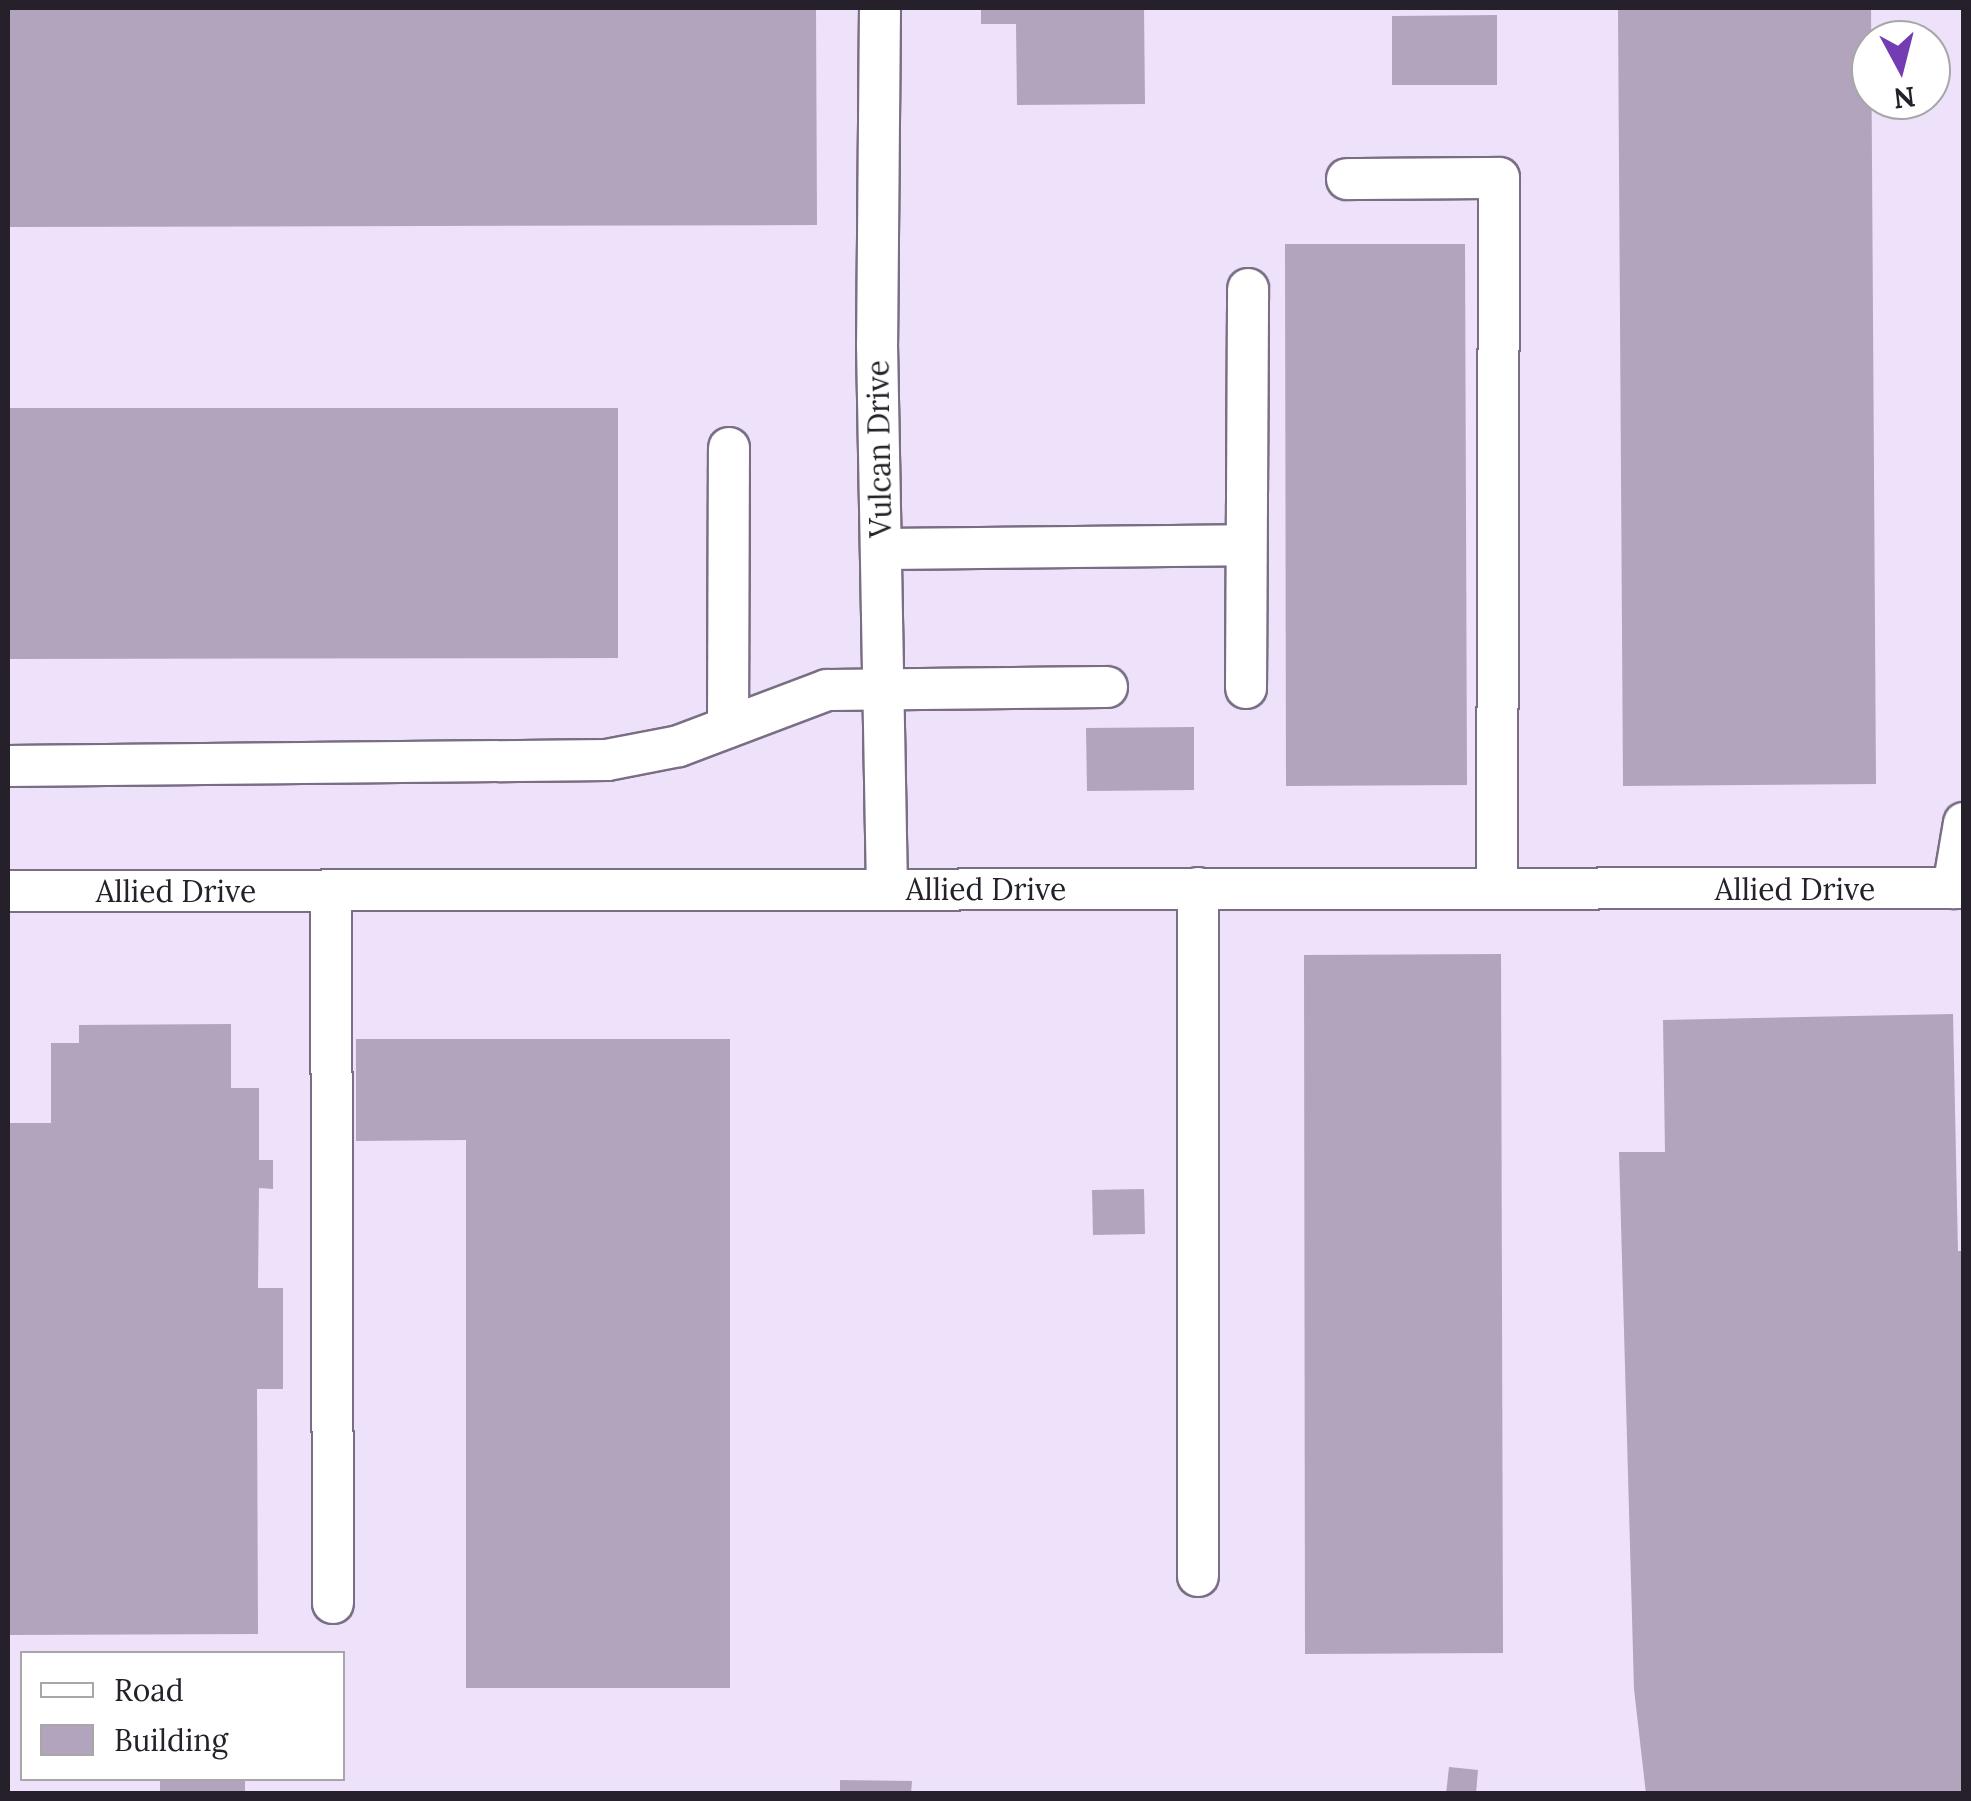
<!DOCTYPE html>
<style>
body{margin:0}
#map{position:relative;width:1971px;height:1801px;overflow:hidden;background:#eee1fa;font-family:Lora,serif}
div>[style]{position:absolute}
.building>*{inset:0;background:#b1a4bc}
.roads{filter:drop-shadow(2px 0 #7a6e84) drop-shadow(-2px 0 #7a6e84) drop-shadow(0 2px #7a6e84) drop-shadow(0 -2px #7a6e84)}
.minor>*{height:40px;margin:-20px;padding:0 20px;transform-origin:20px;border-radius:20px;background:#fff}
span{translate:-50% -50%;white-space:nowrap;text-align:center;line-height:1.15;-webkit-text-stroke:10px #fff;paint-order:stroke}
.street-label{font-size:30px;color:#252029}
.frame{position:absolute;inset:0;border:10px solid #252029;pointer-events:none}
.legend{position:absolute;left:20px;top:1651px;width:325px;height:130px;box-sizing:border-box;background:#fff;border:2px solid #a8a6a9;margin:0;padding:12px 18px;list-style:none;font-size:30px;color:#252029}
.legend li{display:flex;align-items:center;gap:20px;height:50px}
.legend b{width:50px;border:2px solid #a8a6a9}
.north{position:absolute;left:1851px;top:20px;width:100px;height:100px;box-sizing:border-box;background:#fff;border:2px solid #a8a6a9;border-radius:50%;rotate:173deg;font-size:28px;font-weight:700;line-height:40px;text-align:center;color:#252029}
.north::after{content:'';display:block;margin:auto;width:35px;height:45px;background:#733cb3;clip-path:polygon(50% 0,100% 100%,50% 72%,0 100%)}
</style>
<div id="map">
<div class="building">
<div style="clip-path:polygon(8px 8px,816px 8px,817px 225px,8px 227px)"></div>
<div style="clip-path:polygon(981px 8px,1144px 8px,1145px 104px,1017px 105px,1016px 24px,981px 24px)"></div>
<div style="clip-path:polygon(1618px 8px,1871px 8px,1876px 784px,1623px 786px)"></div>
<div style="clip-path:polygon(1497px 15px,1497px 85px,1392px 85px,1392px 16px)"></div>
<div style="clip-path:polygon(1285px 244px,1465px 244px,1467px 785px,1286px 786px)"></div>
<div style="clip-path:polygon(8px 408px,618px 408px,618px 658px,8px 659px)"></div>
<div style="clip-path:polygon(1194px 727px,1194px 790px,1087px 791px,1086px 728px)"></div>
<div style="clip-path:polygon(1501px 954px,1503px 1653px,1305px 1654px,1304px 955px)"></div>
<div style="clip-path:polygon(1953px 1014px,1958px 1251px,1964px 1251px,1964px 1794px,1646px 1794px,1634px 1689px,1619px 1152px,1665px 1152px,1663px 1020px)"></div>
<div style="clip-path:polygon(231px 1024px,231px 1088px,259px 1088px,259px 1160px,273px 1160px,273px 1189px,259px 1188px,258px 1288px,283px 1288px,283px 1389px,257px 1389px,258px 1634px,8px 1635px,8px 1123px,51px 1123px,51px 1043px,79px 1043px,79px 1025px)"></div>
<div style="clip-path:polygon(356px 1039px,730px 1039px,730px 1688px,466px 1688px,466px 1140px,356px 1141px)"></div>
<div style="clip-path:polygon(1144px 1189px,1145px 1234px,1093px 1235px,1092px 1190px)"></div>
<div style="clip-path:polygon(1449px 1767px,1478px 1770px,1476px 1794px,1446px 1794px)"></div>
<div style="clip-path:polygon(160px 1778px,245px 1778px,245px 1794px,160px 1794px)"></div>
<div style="clip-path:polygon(840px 1780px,912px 1781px,911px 1794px,840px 1794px)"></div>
</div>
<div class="roads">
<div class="minor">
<div style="left:880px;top:8px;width:336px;rotate:90.5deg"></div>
<div style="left:877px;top:344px;width:546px;rotate:88.95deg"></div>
<div style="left:1347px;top:179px;width:152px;rotate:-0.4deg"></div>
<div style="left:1499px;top:178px;width:710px;rotate:90.16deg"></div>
<div style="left:881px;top:549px;width:365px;rotate:-0.6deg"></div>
<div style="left:1246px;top:688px;width:399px;rotate:-89.7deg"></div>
<div style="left:728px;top:727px;width:279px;rotate:-89.8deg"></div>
<div style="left:8px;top:766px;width:599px;rotate:-0.57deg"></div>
<div style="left:607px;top:760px;width:73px;rotate:-11deg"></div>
<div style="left:679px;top:746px;width:158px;rotate:-20.7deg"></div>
<div style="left:827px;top:690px;width:280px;rotate:-0.6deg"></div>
<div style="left:1198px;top:888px;width:688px;rotate:90deg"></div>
<div style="left:1953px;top:888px;width:66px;rotate:-80.4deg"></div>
<div style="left:331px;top:890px;width:713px;rotate:89.84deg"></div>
<div style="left:8px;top:891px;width:1956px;rotate:-0.09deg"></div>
</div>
</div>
<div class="street-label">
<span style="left:879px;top:449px;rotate:-91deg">Vulcan Drive</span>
<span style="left:986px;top:889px">Allied Drive</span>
<span style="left:1795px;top:889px">Allied Drive</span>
<span style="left:176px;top:891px">Allied Drive</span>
</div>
<div class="frame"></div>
<ul class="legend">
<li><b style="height:12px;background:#fff"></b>Road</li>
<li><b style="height:28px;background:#b1a4bc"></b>Building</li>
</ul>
<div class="north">N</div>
</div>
